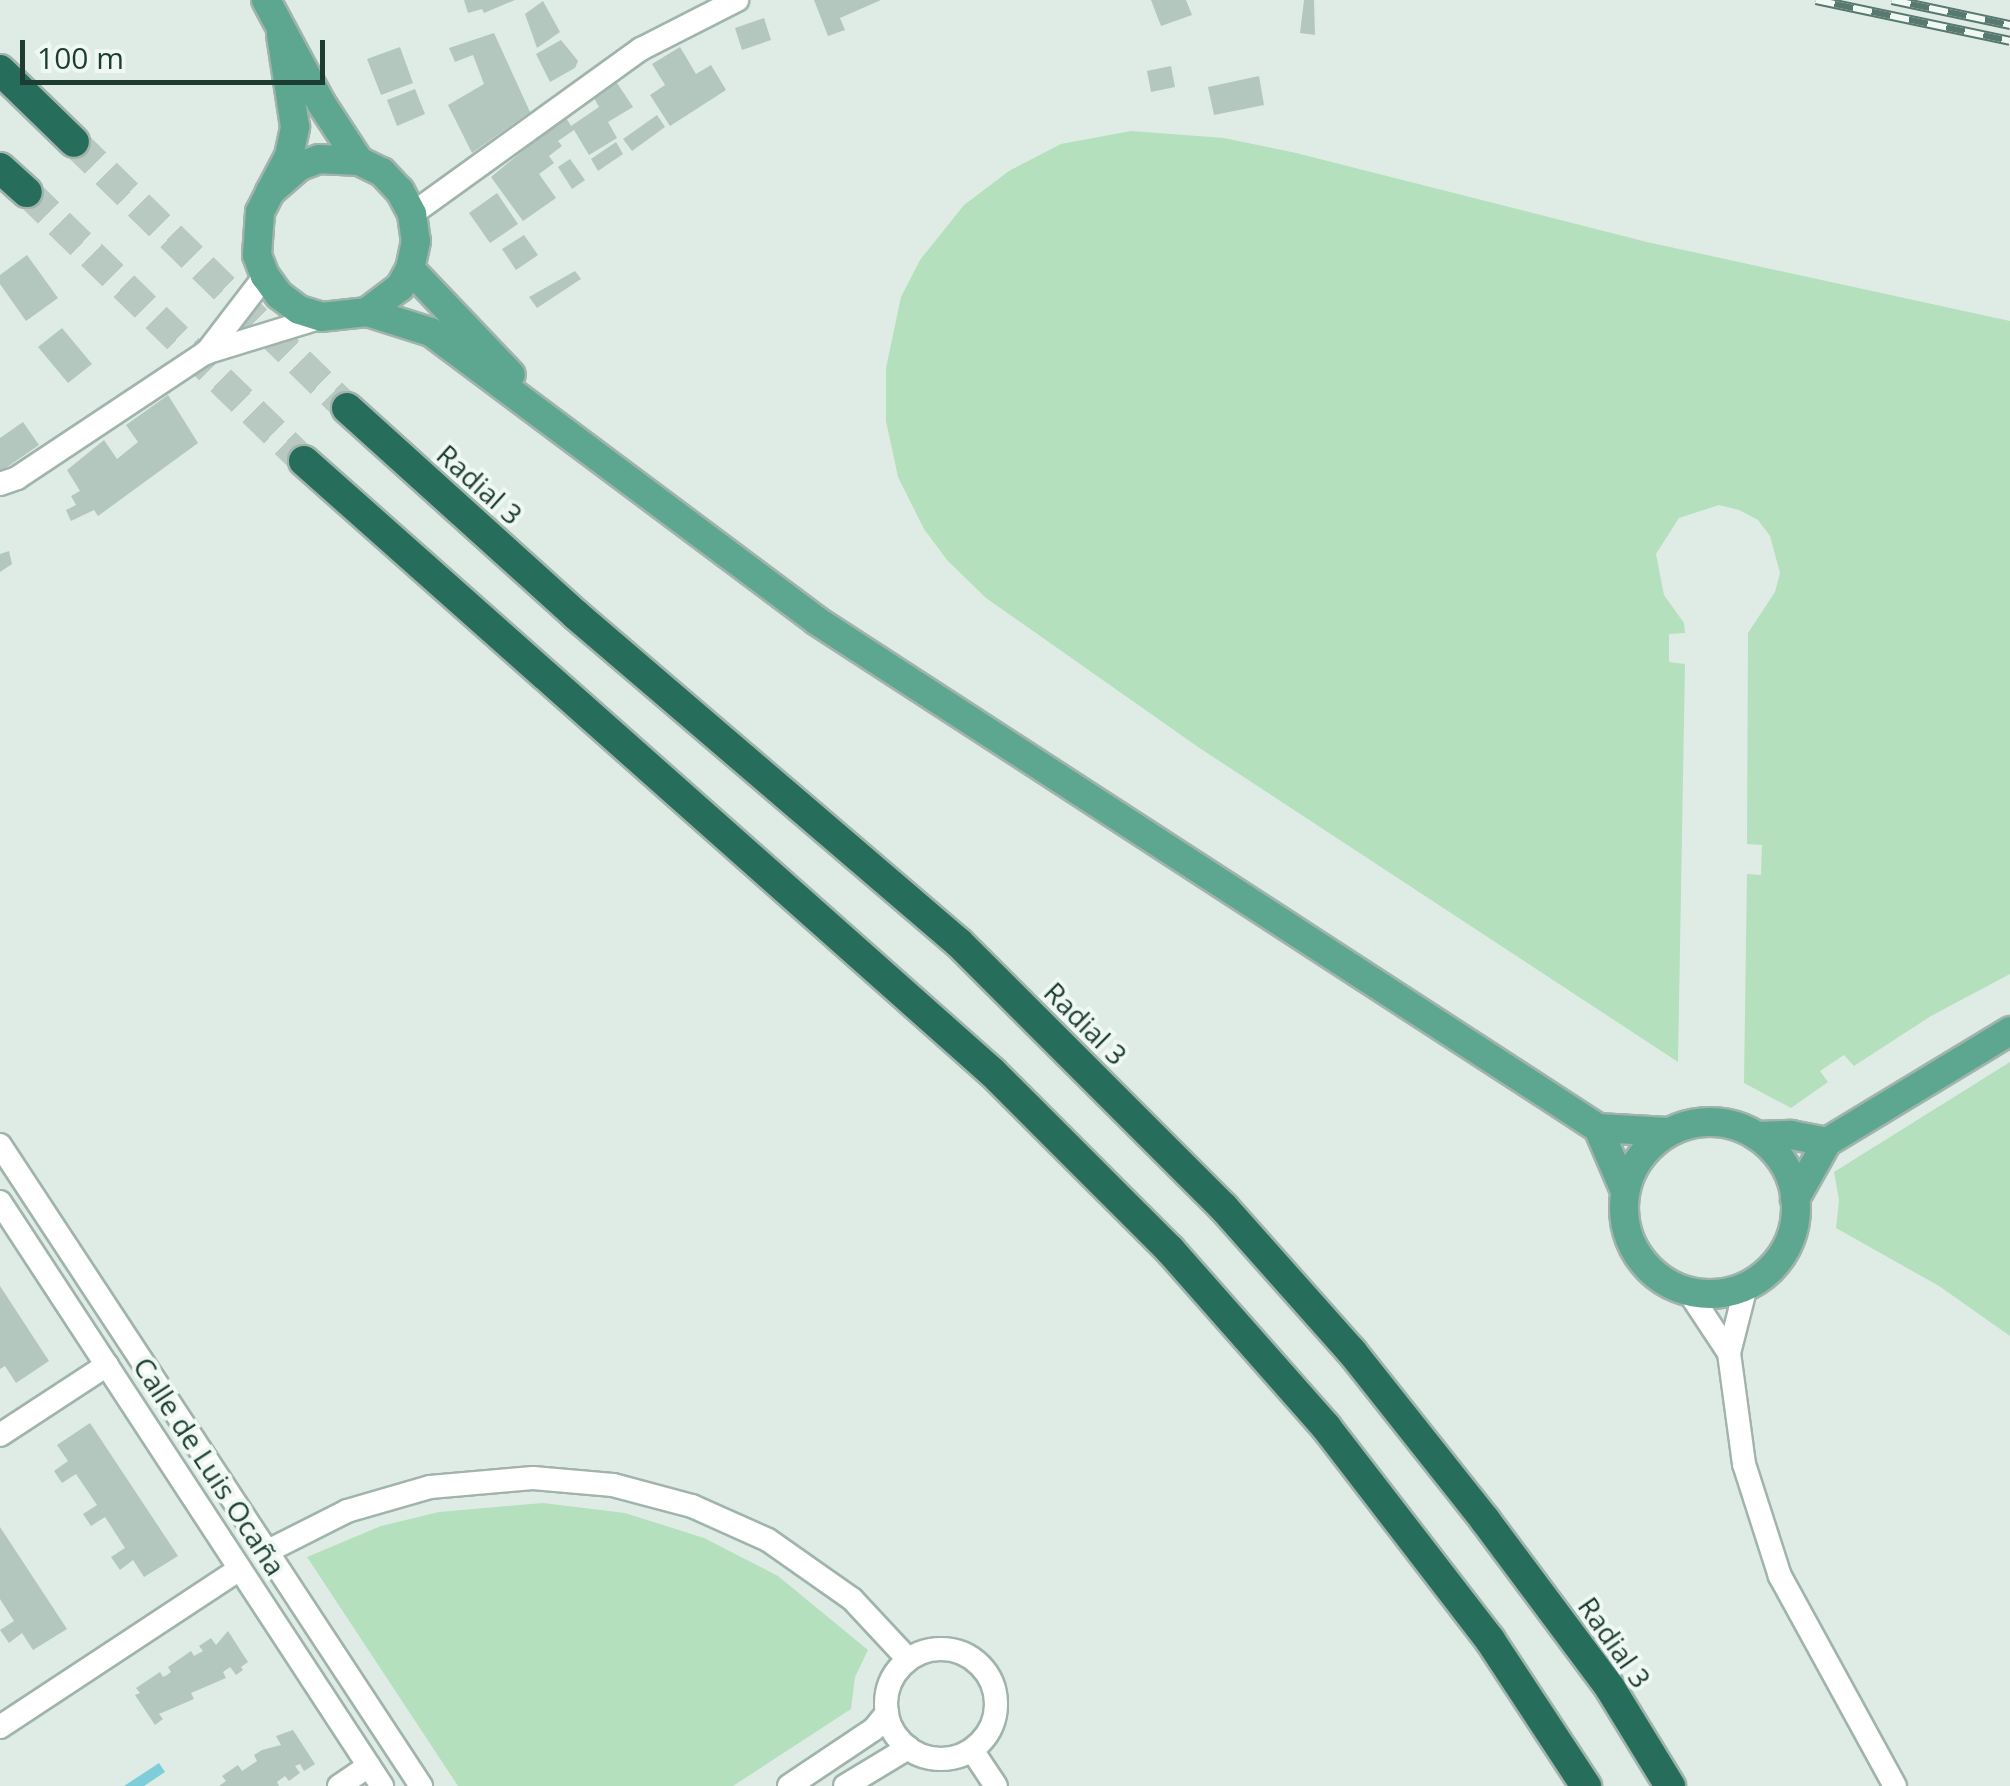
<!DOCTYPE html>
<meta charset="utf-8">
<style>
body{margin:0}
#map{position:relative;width:2010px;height:1786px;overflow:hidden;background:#deece5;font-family:"Open Sans",sans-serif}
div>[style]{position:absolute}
.green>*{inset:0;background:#b4e0be}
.water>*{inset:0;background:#7ecdd8}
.building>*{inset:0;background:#b3c7be}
.highway-tunnel>*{height:30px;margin-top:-15px;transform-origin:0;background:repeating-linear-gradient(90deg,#b7c9c1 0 30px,transparent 0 45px)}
.roads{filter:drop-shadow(2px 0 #a0b4ac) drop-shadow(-2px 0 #a0b4ac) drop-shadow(0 2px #a0b4ac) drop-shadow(0 -2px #a0b4ac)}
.minor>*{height:22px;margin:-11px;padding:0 11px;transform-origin:11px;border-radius:11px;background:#fff}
.minor>.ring{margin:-11px;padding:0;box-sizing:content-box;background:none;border:22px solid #fff;border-radius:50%}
.major>*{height:28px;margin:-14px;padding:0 14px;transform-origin:14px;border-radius:14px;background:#5da791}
.major>.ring{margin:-14px;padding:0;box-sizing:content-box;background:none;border:28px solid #5da791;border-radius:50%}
.highway>*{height:30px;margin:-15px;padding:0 15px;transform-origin:15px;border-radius:15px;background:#266d5c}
.rail>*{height:10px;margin-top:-5px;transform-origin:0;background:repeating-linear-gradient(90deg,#eff8f3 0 19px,#57796f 0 38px);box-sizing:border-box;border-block:2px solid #57796f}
span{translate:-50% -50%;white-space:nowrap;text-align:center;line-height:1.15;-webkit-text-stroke:8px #eff8f3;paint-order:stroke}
.street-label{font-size:28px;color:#1d3d33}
.scale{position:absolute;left:20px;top:40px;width:305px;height:45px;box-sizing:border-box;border:5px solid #1d3d33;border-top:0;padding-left:12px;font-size:30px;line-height:35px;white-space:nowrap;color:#1d3d33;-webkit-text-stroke:8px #eff8f3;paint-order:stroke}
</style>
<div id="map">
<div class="green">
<div style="clip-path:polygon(1131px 131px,1224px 138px,1296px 153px,1647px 242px,2010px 321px,2010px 974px,1931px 1016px,1854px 1066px,1844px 1055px,1820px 1071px,1828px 1082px,1791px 1108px,1744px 1083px,1747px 874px,1761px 875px,1762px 845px,1747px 844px,1748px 633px,1775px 592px,1780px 573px,1770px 536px,1758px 520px,1739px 510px,1719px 505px,1679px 518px,1656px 554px,1664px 595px,1684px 623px,1685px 633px,1669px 634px,1669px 662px,1685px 664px,1678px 1062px,1198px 747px,986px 598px,947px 560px,924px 529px,898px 477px,886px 421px,886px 368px,901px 297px,920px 260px,964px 205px,1009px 171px,1061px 144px)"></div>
<div style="clip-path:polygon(2010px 1062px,2010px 1336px,1939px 1286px,1836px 1228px,1839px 1200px,1834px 1172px)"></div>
<div style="clip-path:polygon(543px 1503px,625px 1513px,704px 1538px,778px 1576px,868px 1650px,855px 1677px,851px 1709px,733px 1786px,458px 1786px,307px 1557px,381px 1526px,439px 1512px)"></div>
</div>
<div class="water">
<div style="clip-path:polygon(159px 1763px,165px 1772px,144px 1786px,124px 1786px)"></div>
</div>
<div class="building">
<div style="clip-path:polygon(464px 0,515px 0,484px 13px,482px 9px,468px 13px)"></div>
<div style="clip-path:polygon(814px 0,881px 0,840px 18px,845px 30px,828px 36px)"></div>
<div style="clip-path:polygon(1151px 0,1186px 0,1192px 15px,1161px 26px)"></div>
<div style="clip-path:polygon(1304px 0,1314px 0,1315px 35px,1300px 33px)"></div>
<div style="clip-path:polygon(543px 1px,560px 32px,537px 48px,525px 14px)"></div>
<div style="clip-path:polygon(764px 18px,771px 40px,742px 50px,735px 28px)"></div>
<div style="clip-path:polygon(494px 33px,530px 112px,472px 153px,448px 105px,484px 84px,473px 55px,455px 62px,449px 48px)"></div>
<div style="clip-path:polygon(561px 40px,578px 61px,575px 68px,550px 82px,536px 54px)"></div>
<div style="clip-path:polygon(400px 47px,413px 83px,381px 95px,367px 59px)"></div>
<div style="clip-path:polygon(680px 47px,696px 74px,711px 65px,726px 90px,670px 126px,650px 95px,665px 85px,652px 64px)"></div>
<div style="clip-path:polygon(1171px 66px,1175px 87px,1151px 92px,1147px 71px)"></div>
<div style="clip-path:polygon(1259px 76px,1264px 105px,1214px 115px,1208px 87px)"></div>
<div style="clip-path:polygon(617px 83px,633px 107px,608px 122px,617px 138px,589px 155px,574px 130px,558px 141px,562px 146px,549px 156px,554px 163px,539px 174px,556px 198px,523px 221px,491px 177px,565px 116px,571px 126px,599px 107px,594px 98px)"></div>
<div style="clip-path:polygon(415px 89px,425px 114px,397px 126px,387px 100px)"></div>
<div style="clip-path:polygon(657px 115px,665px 127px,632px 151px,623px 139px)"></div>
<div style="clip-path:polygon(616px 142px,623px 154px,598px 171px,591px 159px)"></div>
<div style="clip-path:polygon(570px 159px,585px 180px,572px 189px,558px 167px)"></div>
<div style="clip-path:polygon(497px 193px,518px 224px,490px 243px,469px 213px)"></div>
<div style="clip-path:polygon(524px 235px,538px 255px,516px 270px,502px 249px)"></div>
<div style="clip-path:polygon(27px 255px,58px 298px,26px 321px,0 284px,0 275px)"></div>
<div style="clip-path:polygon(575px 271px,581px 279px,537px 308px,529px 297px)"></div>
<div style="clip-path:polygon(62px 328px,92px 364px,68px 383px,38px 347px)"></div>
<div style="clip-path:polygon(168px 395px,198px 443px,98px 516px,94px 510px,71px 521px,66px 510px,76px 505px,71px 496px,80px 491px,67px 470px,104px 440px,117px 459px,138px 442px,126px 425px)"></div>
<div style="clip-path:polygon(23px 422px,39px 445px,0 472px,0 438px)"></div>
<div style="clip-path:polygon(9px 551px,12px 564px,0 572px,0 554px)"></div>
<div style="clip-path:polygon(0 1286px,49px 1361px,16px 1383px,5px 1366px,0 1369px)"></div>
<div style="clip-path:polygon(90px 1423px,178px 1556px,144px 1577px,133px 1560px,120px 1570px,111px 1557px,125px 1548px,105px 1517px,91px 1526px,83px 1514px,97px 1505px,76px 1474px,62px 1483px,54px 1471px,68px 1461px,57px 1445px)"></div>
<div style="clip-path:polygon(0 1527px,67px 1629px,33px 1650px,22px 1633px,9px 1643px,0 1630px,14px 1621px,0 1599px)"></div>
<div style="clip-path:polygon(228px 1631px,248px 1662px,241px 1667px,243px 1670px,236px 1675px,230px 1667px,223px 1672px,226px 1678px,191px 1693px,194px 1699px,159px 1714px,163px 1719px,155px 1725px,135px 1695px,140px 1693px,136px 1688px,160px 1672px,163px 1677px,167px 1675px,171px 1672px,168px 1667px,191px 1651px,194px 1656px,203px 1651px,199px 1646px,211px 1638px,216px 1645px)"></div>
<div style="clip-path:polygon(293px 1730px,315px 1764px,304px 1771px,300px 1764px,295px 1766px,300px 1773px,289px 1781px,285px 1776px,277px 1782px,279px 1786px,219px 1786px,226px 1781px,222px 1776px,238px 1765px,242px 1771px,257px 1761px,254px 1755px,262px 1750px,281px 1745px,276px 1736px)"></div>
</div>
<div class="highway-tunnel">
<div style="left:74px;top:142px;width:381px;rotate:44.3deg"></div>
<div style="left:27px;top:192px;width:386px;rotate:44.2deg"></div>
</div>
<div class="roads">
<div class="minor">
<div style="left:412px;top:214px;width:282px;rotate:-35.8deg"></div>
<div style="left:641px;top:49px;width:108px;rotate:-27deg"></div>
<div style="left:206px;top:353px;width:97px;rotate:-52.5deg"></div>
<div style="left:0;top:484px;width:18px;rotate:-19deg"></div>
<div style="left:17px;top:478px;width:226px;rotate:-33.6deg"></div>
<div style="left:205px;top:353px;width:122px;rotate:-17.1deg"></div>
<div style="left:0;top:1145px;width:767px;rotate:56.7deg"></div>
<div style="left:0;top:1202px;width:698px;rotate:56.81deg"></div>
<div style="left:1746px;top:1286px;width:69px;rotate:104.2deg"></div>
<div style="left:1729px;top:1353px;width:112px;rotate:82.3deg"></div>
<div style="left:1744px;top:1464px;width:118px;rotate:72.2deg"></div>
<div style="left:1780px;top:1576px;width:239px;rotate:61.3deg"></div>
<div style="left:1688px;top:1291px;width:74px;rotate:56.5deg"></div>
<div style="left:0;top:1435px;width:128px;rotate:-33.2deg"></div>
<div style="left:266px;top:1552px;width:91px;rotate:-26.8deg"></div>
<div style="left:347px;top:1511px;width:86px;rotate:-16.1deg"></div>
<div style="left:430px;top:1487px;width:103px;rotate:-5deg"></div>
<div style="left:533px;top:1478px;width:80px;rotate:5deg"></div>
<div style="left:613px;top:1485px;width:82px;rotate:14.9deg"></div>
<div style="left:692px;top:1506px;width:83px;rotate:24.1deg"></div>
<div style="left:768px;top:1540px;width:103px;rotate:35.1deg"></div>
<div style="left:852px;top:1599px;width:82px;rotate:47deg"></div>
<div class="ring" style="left:886px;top:1649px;width:88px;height:88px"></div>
<div style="left:0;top:1727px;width:287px;rotate:-33.4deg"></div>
<div style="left:972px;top:1750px;width:43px;rotate:56.3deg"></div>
<div style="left:339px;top:1786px;width:36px;rotate:-34deg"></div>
<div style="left:789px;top:1786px;width:102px;rotate:-33.8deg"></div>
<div style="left:874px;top:1729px;width:21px;rotate:-51deg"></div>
<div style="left:845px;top:1786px;width:74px;rotate:-31.1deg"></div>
</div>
<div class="major">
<div style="left:266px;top:0;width:117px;rotate:61.9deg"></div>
<div style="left:321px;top:103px;width:69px;rotate:56.8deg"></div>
<div style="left:270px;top:192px;width:40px;rotate:-41deg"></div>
<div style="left:300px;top:166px;width:20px;rotate:-20deg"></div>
<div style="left:319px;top:159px;width:40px;rotate:2.9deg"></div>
<div style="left:359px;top:161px;width:25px;rotate:26deg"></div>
<div style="left:382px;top:172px;width:26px;rotate:47deg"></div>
<div style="left:400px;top:191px;width:26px;rotate:62deg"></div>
<div style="left:412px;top:214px;width:27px;rotate:82deg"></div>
<div style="left:416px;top:241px;width:29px;rotate:102deg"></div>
<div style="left:410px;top:269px;width:21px;rotate:119deg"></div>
<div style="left:400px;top:287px;width:41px;rotate:142.9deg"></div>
<div style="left:367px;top:312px;width:45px;rotate:173.7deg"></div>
<div style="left:322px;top:317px;width:24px;rotate:-163deg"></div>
<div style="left:299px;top:310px;width:25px;rotate:-143deg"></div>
<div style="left:279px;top:295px;width:24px;rotate:-126deg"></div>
<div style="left:265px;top:276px;width:22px;rotate:-111deg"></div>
<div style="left:257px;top:255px;width:43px;rotate:-86deg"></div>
<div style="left:260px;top:212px;width:22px;rotate:-63deg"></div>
<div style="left:270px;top:192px;width:41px;rotate:-62.2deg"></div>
<div style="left:289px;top:156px;width:30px;rotate:-78deg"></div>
<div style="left:295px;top:127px;width:94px;rotate:-98.6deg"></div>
<div style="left:410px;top:269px;width:146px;rotate:46.4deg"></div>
<div style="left:367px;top:312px;width:67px;rotate:17.4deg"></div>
<div style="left:431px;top:332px;width:482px;rotate:36.8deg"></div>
<div style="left:817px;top:621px;width:931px;rotate:32.99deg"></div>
<div style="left:1598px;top:1128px;width:70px;rotate:3.3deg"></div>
<div class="ring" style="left:1624px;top:1122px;width:144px;height:144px"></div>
<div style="left:1598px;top:1128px;width:69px;rotate:66.8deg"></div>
<div style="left:1757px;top:1136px;width:34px;rotate:-2deg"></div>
<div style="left:1791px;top:1135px;width:37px;rotate:11deg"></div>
<div style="left:1827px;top:1142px;width:214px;rotate:-31.2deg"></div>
<div style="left:1795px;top:1199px;width:65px;rotate:-60.7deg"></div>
</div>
<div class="highway">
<div style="left:0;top:70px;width:103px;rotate:44.2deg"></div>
<div style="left:0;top:168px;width:36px;rotate:42deg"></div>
<div style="left:347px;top:408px;width:309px;rotate:42.1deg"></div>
<div style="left:576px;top:615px;width:504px;rotate:40.58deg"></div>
<div style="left:959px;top:943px;width:375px;rotate:45deg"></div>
<div style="left:1224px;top:1208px;width:193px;rotate:48.4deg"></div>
<div style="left:1352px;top:1352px;width:214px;rotate:51.6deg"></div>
<div style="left:1485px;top:1520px;width:209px;rotate:53.3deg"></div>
<div style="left:1610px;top:1688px;width:115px;rotate:58.5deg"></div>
<div style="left:304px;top:461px;width:920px;rotate:41.61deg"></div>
<div style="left:992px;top:1072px;width:252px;rotate:45deg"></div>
<div style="left:1170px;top:1250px;width:236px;rotate:48.6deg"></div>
<div style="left:1326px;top:1427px;width:269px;rotate:52.4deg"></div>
<div style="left:1490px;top:1640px;width:175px;rotate:56.7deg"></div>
</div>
</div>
<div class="rail">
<div style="left:1816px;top:0;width:198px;rotate:11.9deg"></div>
<div style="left:1892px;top:0;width:121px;rotate:12deg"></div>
</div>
<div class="street-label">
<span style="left:480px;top:484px;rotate:42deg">Radial 3</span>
<span style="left:1086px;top:1023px;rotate:45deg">Radial 3</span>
<span style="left:210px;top:1466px;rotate:57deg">Calle de Luis Ocaña</span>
<span style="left:1615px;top:1642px;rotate:55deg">Radial 3</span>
</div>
<div class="scale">100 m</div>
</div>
